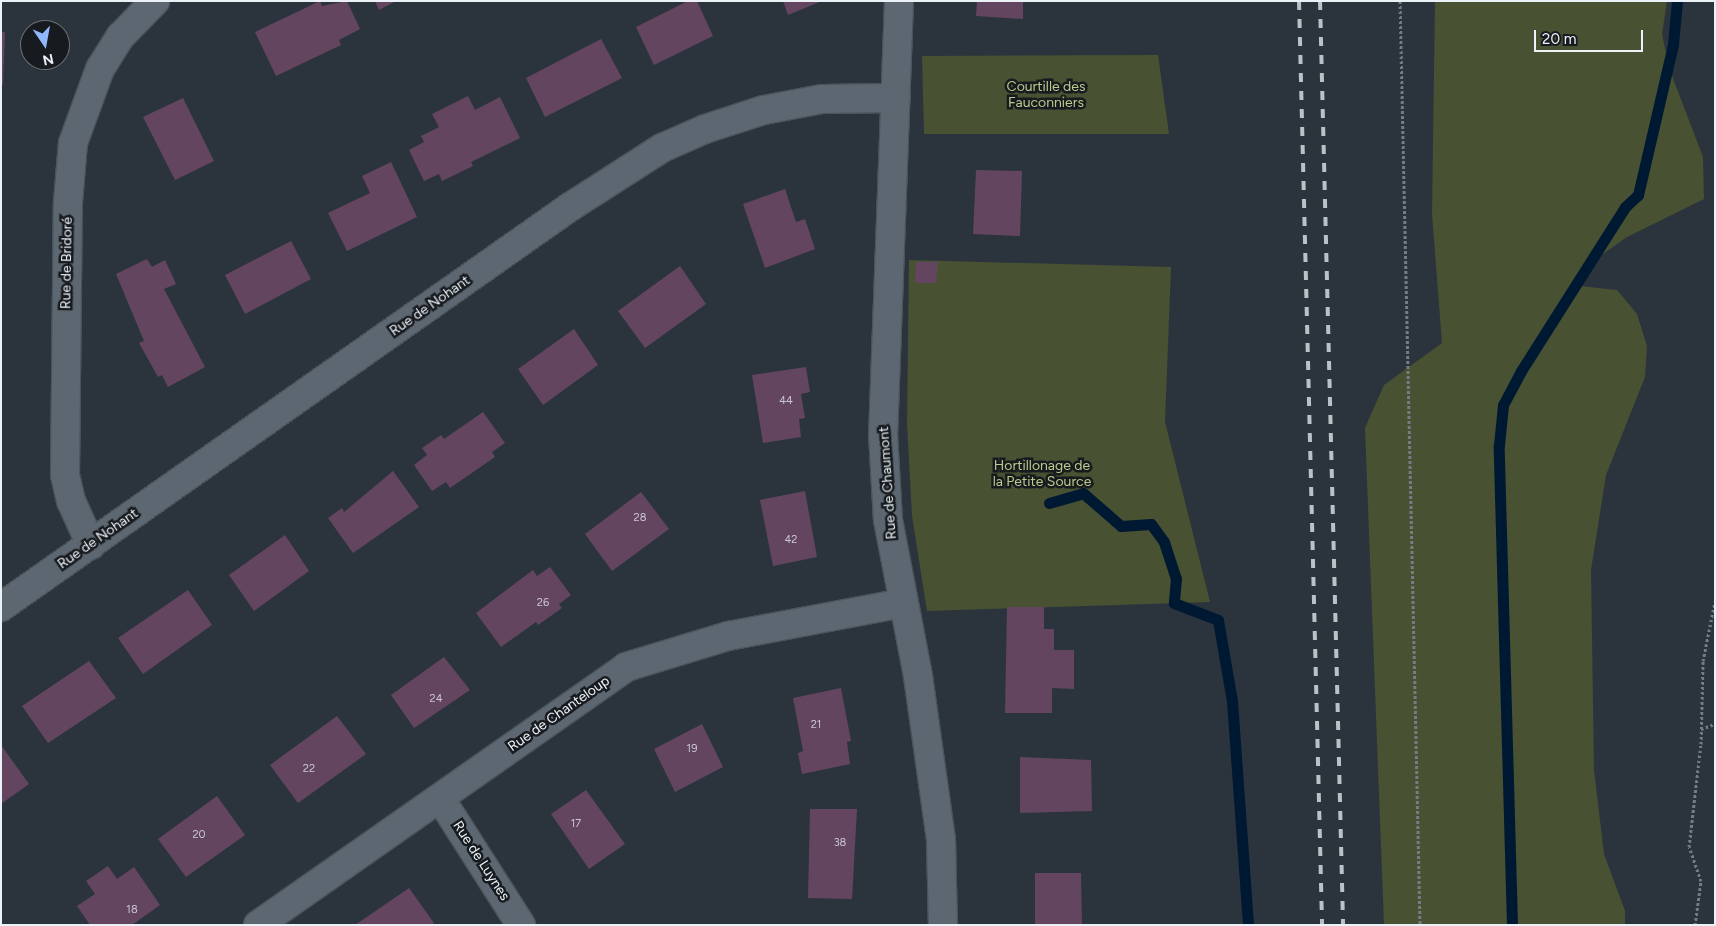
<!DOCTYPE html>
<meta charset="utf-8">
<style>
body{margin:0}
#map{position:relative;width:1716px;height:926px;overflow:hidden;background:#2b343d;font-family:Figtree,sans-serif}
div>[style]{position:absolute}
.green>*{inset:0;background:#485131}
.stream>*{height:11px;margin:-5.5px;padding:0 5.5px;transform-origin:5.5px;border-radius:5.5px;background:#001932}
.building>*{inset:0;background:#64455f}
.path>*{height:3px;margin-top:-1.5px;transform-origin:0;background:repeating-linear-gradient(90deg,#757d84 0 2.5px,transparent 0 5px)}
.roads{filter:drop-shadow(1px 0 #4b545b) drop-shadow(-1px 0 #4b545b) drop-shadow(0 1px #4b545b) drop-shadow(0 -1px #4b545b)}
.street>*{height:28px;margin:-14px;padding:0 14px;transform-origin:14px;border-radius:14px;background:#5d6771}
.rail>*{height:4px;margin-top:-2px;transform-origin:0;background:repeating-linear-gradient(90deg,#bac1c7 0 9px,transparent 0 18px)}
span{translate:-50% -50%;white-space:nowrap;text-align:center;line-height:1.15;-webkit-text-stroke:5px #171b1f;paint-order:stroke}
.number-label{font-size:11px;color:#c9c7d1}
.number-label span{-webkit-text-stroke-width:0}
.park-label{font-size:14px;color:#bacc8b}
.street-label{font-size:14px;color:#ebf2f7}
.frame{position:absolute;inset:0;border:2px solid #ebf2f7;pointer-events:none}
.north{position:absolute;left:20px;top:20px;width:50px;height:50px;box-sizing:border-box;background:#171b1f;border:1px solid #6c7175;border-radius:50%;rotate:168deg;font-size:14px;font-weight:700;line-height:20px;text-align:center;color:#ebf2f7}
.north::after{content:'';display:block;margin:auto;width:18px;height:22px;background:#91b8fd;clip-path:polygon(50% 0,100% 100%,50% 72%,0 100%)}
.scale{position:absolute;left:1534px;top:30px;width:109px;height:22px;box-sizing:border-box;border:2px solid #ebf2f7;border-top:0;padding-left:6px;font-size:15px;line-height:18px;white-space:nowrap;color:#ebf2f7;-webkit-text-stroke:4px #171b1f;paint-order:stroke}
</style>
<div id="map">
<div class="green">
<div style="clip-path:polygon(1435px 1px,1667px 1px,1662px 34px,1669px 68px,1703px 157px,1704px 199px,1627px 237px,1600px 256px,1580px 286px,1617px 290px,1637px 314px,1647px 346px,1645px 377px,1606px 475px,1591px 570px,1594px 770px,1604px 854px,1625px 911px,1625px 925px,1384px 925px,1365px 428px,1384px 385px,1442px 343px,1432px 214px)"></div>
<div style="clip-path:polygon(1158px 55px,1169px 134px,924px 134px,922px 56px)"></div>
<div style="clip-path:polygon(909px 260px,1171px 267px,1165px 422px,1210px 602px,927px 611px,912px 516px,907px 423px)"></div>
</div>
<div class="stream">
<div style="left:1049px;top:503px;width:35px;rotate:-16deg"></div>
<div style="left:1083px;top:493px;width:50px;rotate:41deg"></div>
<div style="left:1121px;top:526px;width:30px;rotate:-4deg"></div>
<div style="left:1151px;top:524px;width:22px;rotate:54deg"></div>
<div style="left:1164px;top:542px;width:38px;rotate:72deg"></div>
<div style="left:1176px;top:578px;width:25px;rotate:95deg"></div>
<div style="left:1174px;top:603px;width:47px;rotate:21.1deg"></div>
<div style="left:1218px;top:620px;width:82px;rotate:80.2deg"></div>
<div style="left:1232px;top:701px;width:225px;rotate:85.9deg"></div>
<div style="left:1512px;top:925px;width:480px;rotate:-91.6deg"></div>
<div style="left:1499px;top:445px;width:40px;rotate:-84.3deg"></div>
<div style="left:1503px;top:405px;width:38px;rotate:-62deg"></div>
<div style="left:1521px;top:371px;width:194px;rotate:-57.6deg"></div>
<div style="left:1625px;top:207px;width:18px;rotate:-43deg"></div>
<div style="left:1638px;top:195px;width:155px;rotate:-76.9deg"></div>
<div style="left:1673px;top:44px;width:43px;rotate:-84.7deg"></div>
</div>
<div class="building">
<div style="clip-path:polygon(320px 1px,322px 6px,347px 1px,360px 29px,339px 40px,341px 45px,276px 76px,255px 32px)"></div>
<div style="clip-path:polygon(375px 1px,396px 1px,379px 10px)"></div>
<div style="clip-path:polygon(688px 1px,697px 1px,713px 36px,654px 65px,636px 27px)"></div>
<div style="clip-path:polygon(783px 1px,822px 1px,788px 15px)"></div>
<div style="clip-path:polygon(977px 1px,1023px 1px,1023px 19px,976px 16px)"></div>
<div style="clip-path:polygon(1px 32px,5px 32px,3px 85px,1px 85px)"></div>
<div style="clip-path:polygon(601px 39px,622px 78px,545px 117px,526px 78px)"></div>
<div style="clip-path:polygon(468px 96px,475px 110px,500px 97px,520px 138px,471px 162px,473px 166px,442px 181px,439px 174px,424px 181px,409px 150px,424px 142px,421px 136px,439px 127px,432px 114px)"></div>
<div style="clip-path:polygon(183px 98px,214px 161px,175px 180px,143px 117px)"></div>
<div style="clip-path:polygon(391px 162px,417px 217px,347px 251px,328px 213px,370px 193px,362px 176px)"></div>
<div style="clip-path:polygon(976px 170px,1022px 171px,1020px 236px,973px 234px)"></div>
<div style="clip-path:polygon(785px 189px,796px 222px,805px 219px,815px 249px,765px 268px,743px 204px)"></div>
<div style="clip-path:polygon(291px 241px,311px 279px,245px 314px,225px 275px)"></div>
<div style="clip-path:polygon(147px 259px,152px 267px,165px 260px,176px 284px,164px 289px,205px 367px,168px 387px,162px 375px,158px 377px,139px 343px,144px 341px,116px 274px)"></div>
<div style="clip-path:polygon(916px 262px,938px 262px,936px 283px,915px 283px)"></div>
<div style="clip-path:polygon(680px 266px,706px 304px,645px 348px,618px 311px)"></div>
<div style="clip-path:polygon(574px 329px,598px 365px,543px 405px,518px 369px)"></div>
<div style="clip-path:polygon(806px 367px,810px 392px,801px 394px,805px 418px,799px 419px,801px 437px,763px 443px,752px 375px)"></div>
<div style="clip-path:polygon(483px 412px,505px 443px,492px 452px,495px 457px,450px 488px,446px 482px,432px 491px,414px 465px,427px 455px,422px 448px,441px 435px,444px 439px)"></div>
<div style="clip-path:polygon(393px 471px,419px 507px,353px 553px,328px 518px,342px 508px,344px 512px)"></div>
<div style="clip-path:polygon(805px 491px,817px 557px,773px 566px,760px 500px)"></div>
<div style="clip-path:polygon(641px 492px,669px 529px,612px 571px,585px 534px)"></div>
<div style="clip-path:polygon(285px 535px,309px 571px,254px 611px,229px 575px)"></div>
<div style="clip-path:polygon(550px 567px,571px 595px,559px 604px,562px 608px,538px 625px,536px 622px,501px 647px,476px 613px,533px 570px,537px 576px)"></div>
<div style="clip-path:polygon(188px 590px,212px 625px,143px 674px,118px 638px)"></div>
<div style="clip-path:polygon(1007px 607px,1044px 607px,1044px 629px,1054px 629px,1054px 650px,1074px 650px,1074px 689px,1052px 688px,1052px 713px,1005px 713px)"></div>
<div style="clip-path:polygon(444px 657px,470px 690px,414px 728px,391px 695px)"></div>
<div style="clip-path:polygon(89px 661px,116px 698px,48px 743px,22px 706px)"></div>
<div style="clip-path:polygon(841px 688px,851px 741px,847px 742px,850px 764px,802px 774px,798px 753px,803px 751px,793px 698px)"></div>
<div style="clip-path:polygon(337px 716px,366px 754px,298px 803px,270px 765px)"></div>
<div style="clip-path:polygon(702px 724px,723px 767px,675px 792px,654px 749px)"></div>
<div style="clip-path:polygon(1px 745px,29px 784px,1px 804px)"></div>
<div style="clip-path:polygon(1020px 757px,1091px 760px,1092px 811px,1020px 813px)"></div>
<div style="clip-path:polygon(586px 790px,625px 844px,589px 869px,551px 814px)"></div>
<div style="clip-path:polygon(217px 796px,245px 835px,186px 877px,158px 839px)"></div>
<div style="clip-path:polygon(810px 809px,857px 809px,852px 899px,808px 898px)"></div>
<div style="clip-path:polygon(108px 866px,117px 879px,134px 867px,160px 905px,132px 925px,90px 925px,77px 906px,95px 894px,86px 881px)"></div>
<div style="clip-path:polygon(1035px 873px,1081px 873px,1082px 925px,1035px 925px)"></div>
<div style="clip-path:polygon(409px 888px,434px 923px,431px 925px,355px 925px)"></div>
</div>
<div class="path">
<div style="left:1400px;top:1px;width:924px;rotate:88.76deg"></div>
<div style="left:1701px;top:729px;width:15px;rotate:-20deg"></div>
<div style="left:1695px;top:925px;width:44px;rotate:-82.2deg"></div>
<div style="left:1701px;top:881px;width:36px;rotate:-109deg"></div>
<div style="left:1689px;top:847px;width:104px;rotate:-83.4deg"></div>
<div style="left:1701px;top:744px;width:83px;rotate:-88.6deg"></div>
<div style="left:1703px;top:661px;width:61px;rotate:-78.7deg"></div>
</div>
<div class="roads">
<div class="street">
<div style="left:899px;top:1px;width:433px;rotate:92.1deg"></div>
<div style="left:883px;top:434px;width:86px;rotate:86.7deg"></div>
<div style="left:888px;top:520px;width:159px;rotate:79.1deg"></div>
<div style="left:918px;top:676px;width:165px;rotate:82deg"></div>
<div style="left:941px;top:839px;width:86px;rotate:88.7deg"></div>
<div style="left:91px;top:545px;width:48px;rotate:-114.4deg"></div>
<div style="left:71px;top:501px;width:27px;rotate:-103deg"></div>
<div style="left:65px;top:475px;width:273px;rotate:-89.4deg"></div>
<div style="left:68px;top:202px;width:59px;rotate:-85.2deg"></div>
<div style="left:73px;top:143px;width:79px;rotate:-70deg"></div>
<div style="left:100px;top:69px;width:39px;rotate:-58deg"></div>
<div style="left:121px;top:36px;width:49px;rotate:-45.8deg"></div>
<div style="left:1px;top:607px;width:696px;rotate:-35.11deg"></div>
<div style="left:570px;top:207px;width:109px;rotate:-32.7deg"></div>
<div style="left:662px;top:148px;width:47px;rotate:-23.8deg"></div>
<div style="left:705px;top:129px;width:62px;rotate:-17.9deg"></div>
<div style="left:764px;top:110px;width:59px;rotate:-10.7deg"></div>
<div style="left:822px;top:99px;width:74px;rotate:-0.8deg"></div>
<div style="left:440px;top:798px;width:151px;rotate:57.5deg"></div>
<div style="left:258px;top:925px;width:449px;rotate:-35deg"></div>
<div style="left:626px;top:667px;width:107px;rotate:-16.9deg"></div>
<div style="left:728px;top:636px;width:178px;rotate:-10.7deg"></div>
</div>
</div>
<div class="rail">
<div style="left:1299px;top:1px;width:924px;rotate:88.57deg"></div>
<div style="left:1320px;top:1px;width:924px;rotate:88.57deg"></div>
</div>
<div class="number-label">
<span style="left:786px;top:401px">44</span>
<span style="left:640px;top:518px">28</span>
<span style="left:791px;top:540px">42</span>
<span style="left:543px;top:603px">26</span>
<span style="left:436px;top:699px">24</span>
<span style="left:816px;top:725px">21</span>
<span style="left:692px;top:749px">19</span>
<span style="left:309px;top:769px">22</span>
<span style="left:576px;top:824px">17</span>
<span style="left:199px;top:835px">20</span>
<span style="left:840px;top:843px">38</span>
<span style="left:132px;top:910px">18</span>
</div>
<div class="park-label">
<span style="left:1046px;top:95px">Courtille des<br>Fauconniers</span>
<span style="left:1042px;top:474px">Hortillonage de<br>la Petite Source</span>
</div>
<div class="street-label">
<span style="left:67px;top:263px;rotate:-89deg">Rue de Bridoré</span>
<span style="left:430px;top:306px;rotate:-35deg">Rue de Nohant</span>
<span style="left:888px;top:483px;rotate:-94deg">Rue de Chaumont</span>
<span style="left:98px;top:539px;rotate:-35deg">Rue de Nohant</span>
<span style="left:559px;top:714px;rotate:-35deg">Rue de Chanteloup</span>
<span style="left:481px;top:861px;rotate:57deg">Rue de Luynes</span>
</div>
<div class="frame"></div>
<div class="north">N</div>
<div class="scale">20 m</div>
</div>
